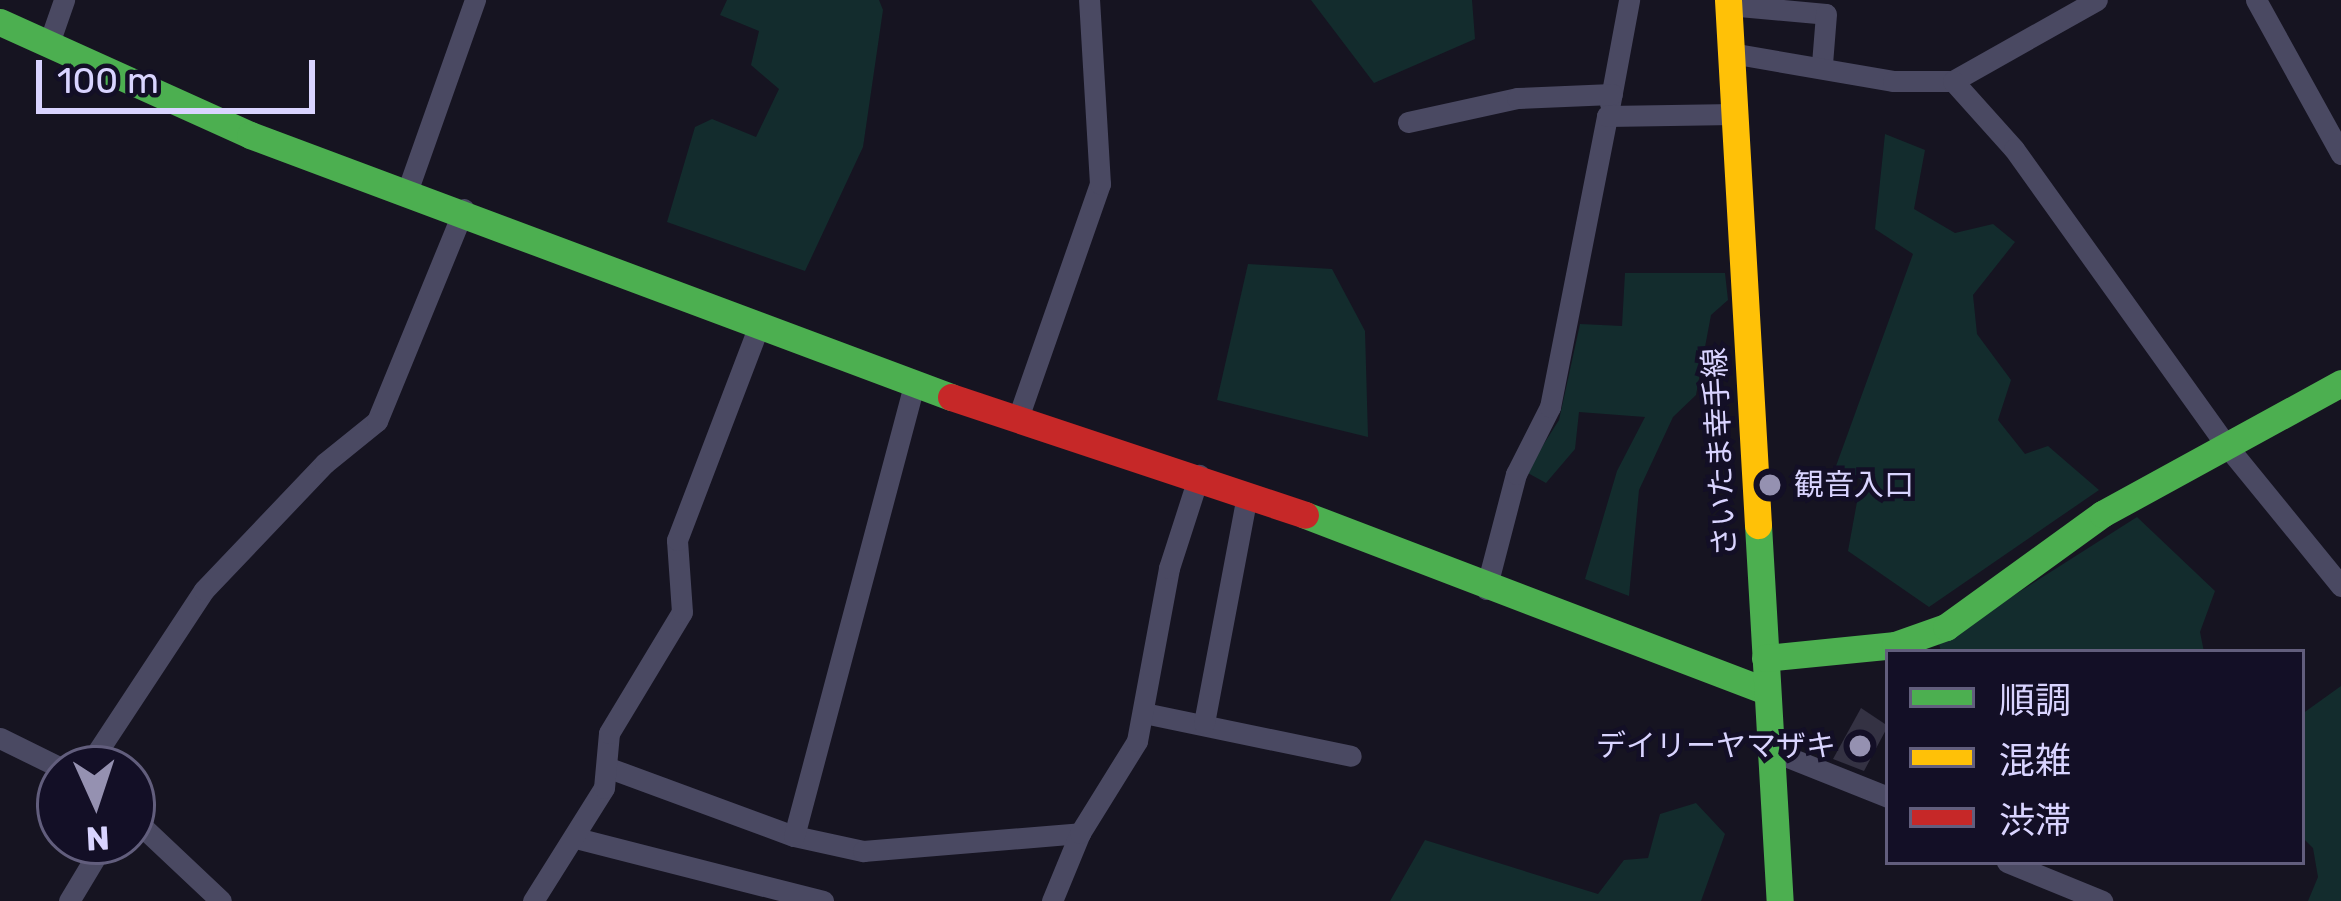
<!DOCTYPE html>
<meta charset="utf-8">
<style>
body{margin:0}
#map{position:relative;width:2341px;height:901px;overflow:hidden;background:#161421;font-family:Rubik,"Noto Sans JP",sans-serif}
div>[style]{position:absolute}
.green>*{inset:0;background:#132c2d}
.building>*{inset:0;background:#343243}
.street>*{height:21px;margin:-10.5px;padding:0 10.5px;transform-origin:10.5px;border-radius:10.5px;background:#4a4962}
.fast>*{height:27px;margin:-13.5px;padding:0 13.5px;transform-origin:13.5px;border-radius:13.5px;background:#4caf50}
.slow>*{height:27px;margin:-13.5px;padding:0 13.5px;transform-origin:13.5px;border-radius:13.5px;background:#ffc107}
.jam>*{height:27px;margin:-13.5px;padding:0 13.5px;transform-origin:13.5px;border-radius:13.5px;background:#c62828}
.dots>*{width:33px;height:33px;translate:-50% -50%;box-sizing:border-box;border:6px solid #130f26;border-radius:50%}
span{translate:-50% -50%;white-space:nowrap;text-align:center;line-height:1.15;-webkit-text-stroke:9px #130f26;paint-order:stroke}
.street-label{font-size:30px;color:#d9d4ff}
.poi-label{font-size:30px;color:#d9d4ff}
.left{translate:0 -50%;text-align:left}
.right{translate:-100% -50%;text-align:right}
.legend{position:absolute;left:1885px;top:649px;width:420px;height:216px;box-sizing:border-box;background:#130f26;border:3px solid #625e7d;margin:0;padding:15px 21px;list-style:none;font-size:36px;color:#d9d4ff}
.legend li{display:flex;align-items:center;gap:24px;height:60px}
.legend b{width:60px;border:3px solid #625e7d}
.north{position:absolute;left:36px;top:745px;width:120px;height:120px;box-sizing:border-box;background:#130f26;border:3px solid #625e7d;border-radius:50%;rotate:177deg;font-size:33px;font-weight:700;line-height:48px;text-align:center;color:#d9d4ff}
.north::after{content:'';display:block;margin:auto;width:42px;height:54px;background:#9591b1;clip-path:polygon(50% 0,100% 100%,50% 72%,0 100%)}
.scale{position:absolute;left:36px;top:60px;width:279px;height:54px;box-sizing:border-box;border:6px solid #d9d4ff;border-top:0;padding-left:15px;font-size:36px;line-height:42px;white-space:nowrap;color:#d9d4ff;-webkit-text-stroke:9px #130f26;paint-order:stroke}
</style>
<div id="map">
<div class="green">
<div style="clip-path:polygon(727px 0,879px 0,883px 10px,863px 147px,805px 271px,667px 222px,695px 127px,712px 119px,756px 137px,779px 89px,751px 65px,759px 31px,720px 15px)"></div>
<div style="clip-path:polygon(1311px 0,1472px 0,1475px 39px,1374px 83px)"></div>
<div style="clip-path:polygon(1885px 134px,1925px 150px,1914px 209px,1955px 233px,1993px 224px,2015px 242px,1973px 295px,1977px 334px,2011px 380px,1998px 420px,2025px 454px,2048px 446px,2099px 490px,1929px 607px,1848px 551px,1861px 480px,1836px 466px,1913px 254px,1875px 229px)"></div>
<div style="clip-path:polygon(1248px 264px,1332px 269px,1365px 331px,1368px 437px,1217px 400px)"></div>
<div style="clip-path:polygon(1625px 273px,1725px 273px,1728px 300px,1711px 315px,1696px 395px,1673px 417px,1639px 490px,1629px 596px,1585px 579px,1617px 471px,1645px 417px,1579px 412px,1575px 449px,1546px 483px,1526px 472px,1559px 420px,1580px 324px,1622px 326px)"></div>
<div style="clip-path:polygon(2137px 517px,2215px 591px,2200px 632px,2204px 652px,1941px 652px,1939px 643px)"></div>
<div style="clip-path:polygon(2341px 686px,2341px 901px,2308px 901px,2318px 877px,2313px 848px,2302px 837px,2302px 714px)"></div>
<div style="clip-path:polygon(1696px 803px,1725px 834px,1701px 901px,1390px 901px,1425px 840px,1598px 894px,1624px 860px,1648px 858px,1660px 814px)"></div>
</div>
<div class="building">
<div style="clip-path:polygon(1861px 708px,1888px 726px,1864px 771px,1833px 759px)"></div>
</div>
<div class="street">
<div style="left:2256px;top:0;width:176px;rotate:61.1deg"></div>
<div style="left:1728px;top:5px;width:98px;rotate:5.2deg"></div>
<div style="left:1826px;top:14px;width:50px;rotate:94.6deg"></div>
<div style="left:48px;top:46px;width:49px;rotate:-70.8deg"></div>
<div style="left:1731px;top:53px;width:164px;rotate:9.8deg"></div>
<div style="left:1893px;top:81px;width:60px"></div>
<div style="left:1953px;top:81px;width:165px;rotate:-29.4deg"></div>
<div style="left:1953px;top:81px;width:91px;rotate:48.1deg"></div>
<div style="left:2014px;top:149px;width:364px;rotate:54.4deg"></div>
<div style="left:2226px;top:445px;width:182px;rotate:50.8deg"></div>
<div style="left:1610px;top:103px;width:105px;rotate:-79.5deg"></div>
<div style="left:1408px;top:122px;width:112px;rotate:-12.4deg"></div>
<div style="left:1517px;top:98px;width:95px;rotate:-2.4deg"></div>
<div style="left:408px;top:189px;width:201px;rotate:-70.5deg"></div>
<div style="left:1019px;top:415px;width:245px;rotate:-70.7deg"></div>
<div style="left:1100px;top:184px;width:184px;rotate:-93.4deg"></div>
<div style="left:1486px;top:589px;width:119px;rotate:-75.4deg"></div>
<div style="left:1516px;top:474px;width:75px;rotate:-63.1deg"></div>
<div style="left:1550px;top:407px;width:297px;rotate:-78.9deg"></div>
<div style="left:1607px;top:116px;width:127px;rotate:-0.9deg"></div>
<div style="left:1144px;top:713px;width:211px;rotate:11.7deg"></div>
<div style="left:1204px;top:723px;width:231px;rotate:-79.3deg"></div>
<div style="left:0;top:738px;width:70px;rotate:26.2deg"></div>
<div style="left:1770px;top:750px;width:127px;rotate:21.7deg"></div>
<div style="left:609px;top:768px;width:197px;rotate:20.2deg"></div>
<div style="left:794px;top:836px;width:71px;rotate:12.3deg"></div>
<div style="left:863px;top:851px;width:218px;rotate:-4.7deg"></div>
<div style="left:86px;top:769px;width:214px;rotate:-56.6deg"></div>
<div style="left:204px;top:590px;width:175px;rotate:-46.4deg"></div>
<div style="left:325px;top:463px;width:67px;rotate:-38.9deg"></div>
<div style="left:377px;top:421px;width:229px;rotate:-67.7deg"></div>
<div style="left:132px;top:817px;width:122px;rotate:43.3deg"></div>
<div style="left:794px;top:836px;width:466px;rotate:-75.1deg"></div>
<div style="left:576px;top:838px;width:255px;rotate:14.3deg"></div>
<div style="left:2007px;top:862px;width:103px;rotate:22.3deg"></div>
<div style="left:69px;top:901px;width:70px;rotate:-59deg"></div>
<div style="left:533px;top:901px;width:133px;rotate:-57.9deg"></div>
<div style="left:604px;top:788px;width:55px;rotate:-84.8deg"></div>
<div style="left:609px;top:733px;width:141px;rotate:-58.9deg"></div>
<div style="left:682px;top:612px;width:72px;rotate:-94deg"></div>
<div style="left:677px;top:540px;width:230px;rotate:-69.1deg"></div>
<div style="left:1052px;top:901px;width:74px;rotate:-67.6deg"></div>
<div style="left:1080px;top:833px;width:108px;rotate:-58.2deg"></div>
<div style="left:1137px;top:741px;width:176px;rotate:-79.5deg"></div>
<div style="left:1169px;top:568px;width:98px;rotate:-72.1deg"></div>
</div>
<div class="fast">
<div style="left:0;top:22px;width:274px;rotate:24.3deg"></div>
<div style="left:250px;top:135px;width:748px;rotate:20.49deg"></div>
<div style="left:1305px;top:515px;width:494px;rotate:20.9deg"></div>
<div style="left:1758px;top:525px;width:377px;rotate:86.7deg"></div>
<div style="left:1765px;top:658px;width:131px;rotate:-5.7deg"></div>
<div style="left:1895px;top:645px;width:54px;rotate:-19.4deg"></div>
<div style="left:1946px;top:627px;width:193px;rotate:-35.9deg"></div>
<div style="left:2102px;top:514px;width:273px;rotate:-28.7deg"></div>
</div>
<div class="slow">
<div style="left:1728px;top:0;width:526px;rotate:86.73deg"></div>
</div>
<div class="jam">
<div style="left:951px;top:397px;width:373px;rotate:18.4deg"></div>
</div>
<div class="dots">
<div style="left:1770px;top:485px;background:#9591b1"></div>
<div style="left:1860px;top:746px;background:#9591b1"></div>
</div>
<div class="street-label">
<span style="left:1720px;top:452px;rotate:-93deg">さいたま幸手線</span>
</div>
<div class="poi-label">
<span class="left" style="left:1794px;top:485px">観音入口</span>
<span class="right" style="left:1836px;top:746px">デイリーヤマザキ</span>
</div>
<ul class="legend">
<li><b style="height:15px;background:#4caf50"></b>順調</li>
<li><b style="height:15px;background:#ffc107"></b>混雑</li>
<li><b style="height:15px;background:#c62828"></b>渋滞</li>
</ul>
<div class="north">N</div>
<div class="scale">100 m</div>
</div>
